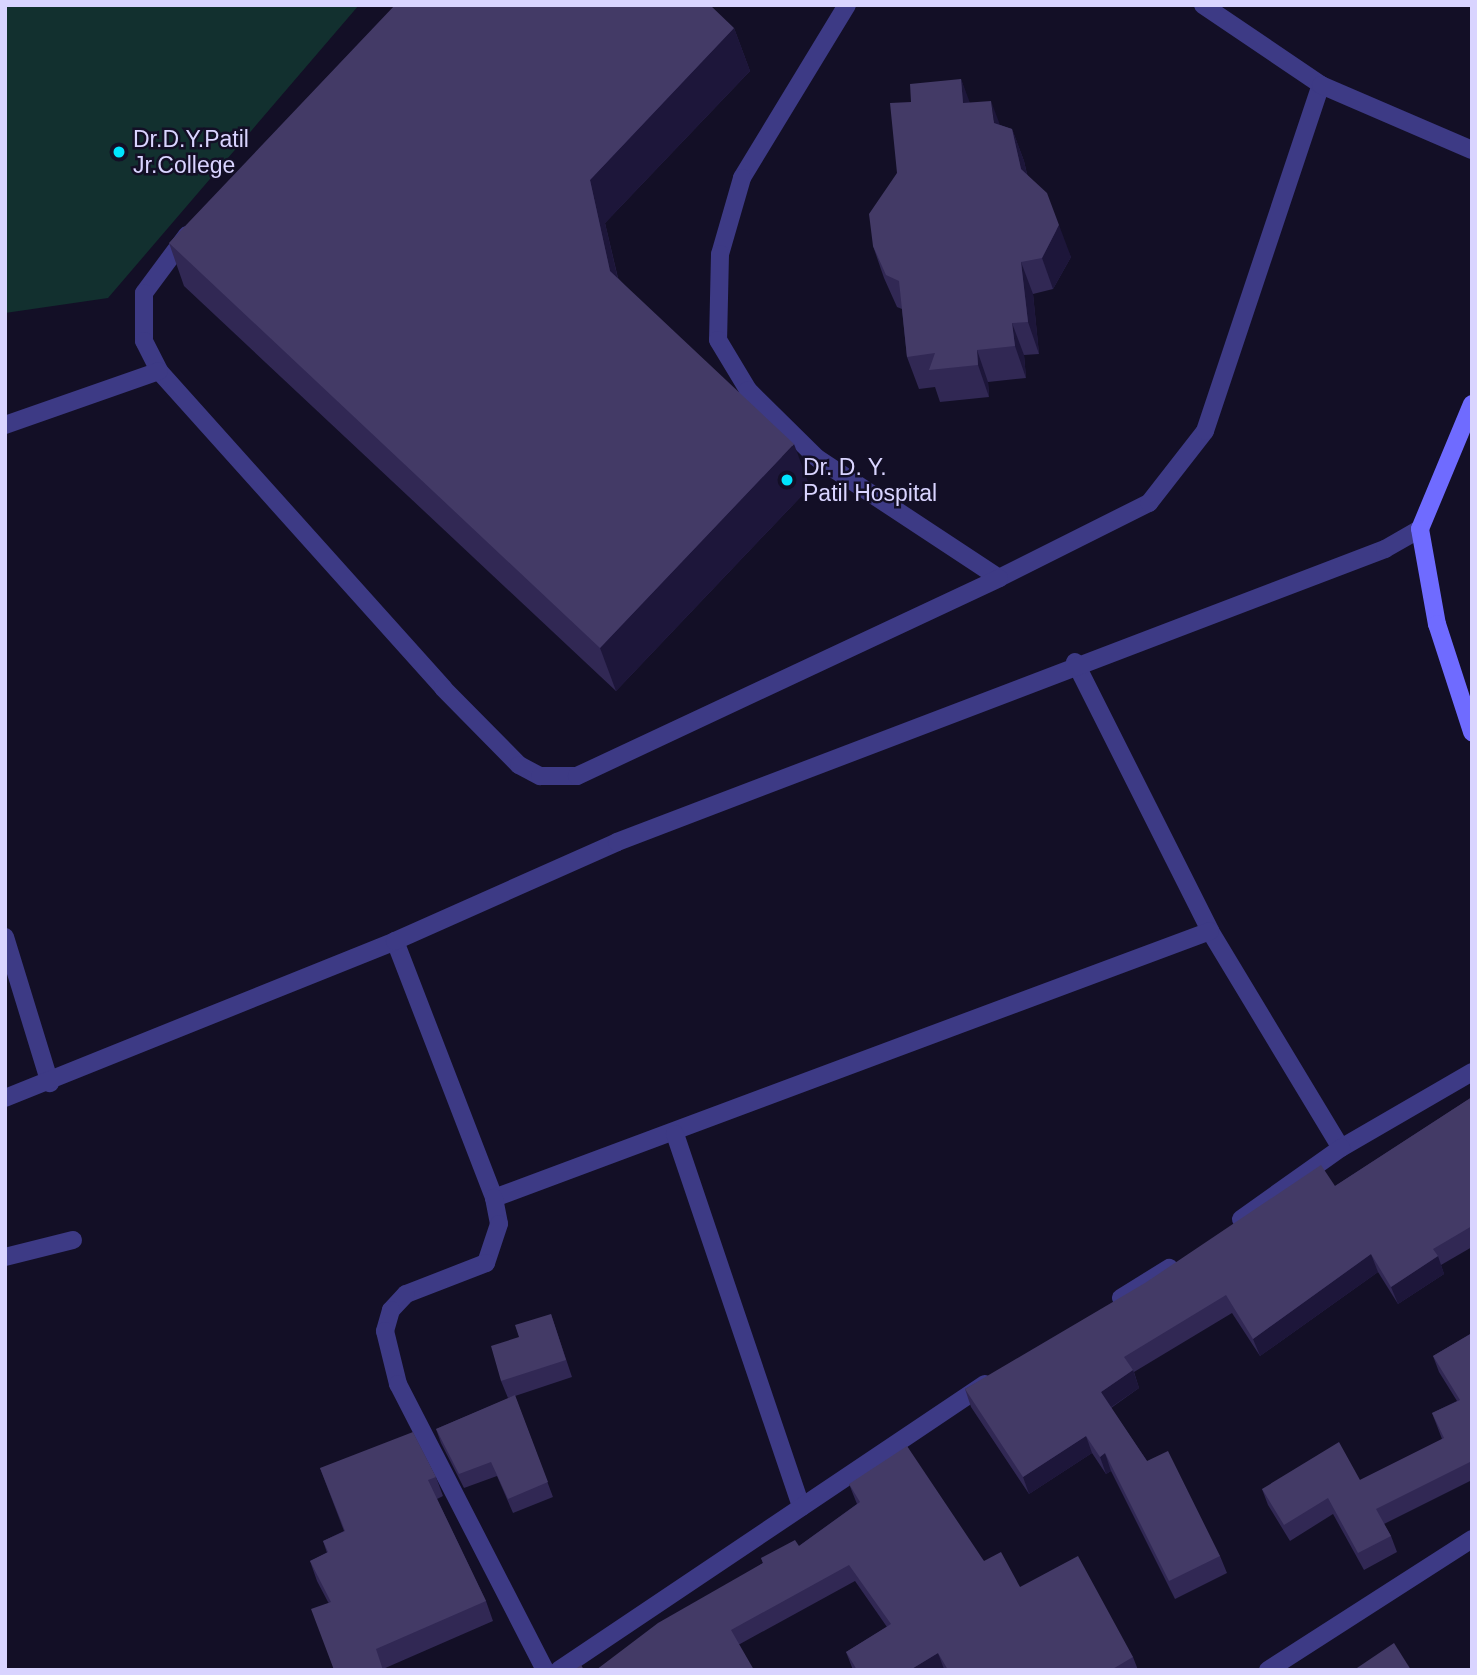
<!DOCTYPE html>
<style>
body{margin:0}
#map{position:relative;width:1477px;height:1675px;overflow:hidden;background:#130f26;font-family:Arial,sans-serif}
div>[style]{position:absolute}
.green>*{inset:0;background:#12302f}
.lane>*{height:18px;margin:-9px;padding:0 9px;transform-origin:9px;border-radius:9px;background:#3d3a85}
.street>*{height:18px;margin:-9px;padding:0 9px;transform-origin:9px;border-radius:9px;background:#3d3a85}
.secondary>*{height:18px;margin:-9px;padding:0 9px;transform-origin:9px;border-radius:9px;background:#6f6bff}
.wall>*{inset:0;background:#312854}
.shaded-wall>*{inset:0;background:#1d163a}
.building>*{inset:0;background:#433a66}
.dots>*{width:19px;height:19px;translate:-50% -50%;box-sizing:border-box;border:4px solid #130f26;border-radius:50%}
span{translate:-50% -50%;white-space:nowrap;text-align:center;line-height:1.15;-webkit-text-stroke:5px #130f26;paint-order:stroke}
.poi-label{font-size:23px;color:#d9d4ff}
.left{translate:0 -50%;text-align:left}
.frame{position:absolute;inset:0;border:7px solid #d9d4ff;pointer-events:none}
</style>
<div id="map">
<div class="green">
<div style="clip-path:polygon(5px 5px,359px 5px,108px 298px,5px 313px)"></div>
</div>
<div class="lane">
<div style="left:847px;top:5px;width:202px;rotate:121.3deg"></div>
<div style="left:742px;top:178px;width:79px;rotate:106.1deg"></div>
<div style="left:720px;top:254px;width:86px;rotate:91.3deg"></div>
<div style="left:718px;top:340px;width:58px;rotate:59deg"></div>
<div style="left:748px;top:390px;width:97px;rotate:44.6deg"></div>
<div style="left:817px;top:458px;width:218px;rotate:33.4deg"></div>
<div style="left:999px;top:578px;width:168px;rotate:-26.6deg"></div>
<div style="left:1149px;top:503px;width:91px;rotate:-52.1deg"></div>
<div style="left:1205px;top:431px;width:365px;rotate:-71.5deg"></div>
<div style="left:1203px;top:5px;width:143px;rotate:34.1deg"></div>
<div style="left:1321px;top:85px;width:164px;rotate:23.3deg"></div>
<div style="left:187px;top:235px;width:72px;rotate:126.6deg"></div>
<div style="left:144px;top:293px;width:48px;rotate:90deg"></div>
<div style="left:144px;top:341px;width:34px;rotate:63deg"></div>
<div style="left:159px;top:371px;width:426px;rotate:48.1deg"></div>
<div style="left:443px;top:688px;width:108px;rotate:45.4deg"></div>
<div style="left:519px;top:765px;width:24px;rotate:28deg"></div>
<div style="left:540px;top:776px;width:37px"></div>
<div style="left:577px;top:776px;width:466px;rotate:-25.1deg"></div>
<div style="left:5px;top:425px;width:163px;rotate:-19.3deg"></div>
</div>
<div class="street">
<div style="left:1075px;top:662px;width:301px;rotate:63.3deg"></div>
<div style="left:1210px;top:931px;width:253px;rotate:58.9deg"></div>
<div style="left:1341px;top:1148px;width:151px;rotate:-30.1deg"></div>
<div style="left:5px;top:937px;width:153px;rotate:72.9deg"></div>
<div style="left:395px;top:941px;width:275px;rotate:68.9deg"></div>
<div style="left:494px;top:1198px;width:764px;rotate:-20.45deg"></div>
<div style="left:5px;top:1098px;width:420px;rotate:-21.9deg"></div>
<div style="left:395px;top:941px;width:243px;rotate:-24deg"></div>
<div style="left:617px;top:842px;width:822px;rotate:-20.88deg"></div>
<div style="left:1385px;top:549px;width:40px;rotate:-29.7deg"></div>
<div style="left:675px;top:1134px;width:394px;rotate:71.3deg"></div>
<div style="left:494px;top:1198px;width:26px;rotate:79deg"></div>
<div style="left:499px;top:1224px;width:41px;rotate:108.4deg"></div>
<div style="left:486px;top:1263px;width:86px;rotate:158.8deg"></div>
<div style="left:406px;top:1294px;width:22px;rotate:133deg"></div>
<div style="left:391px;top:1310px;width:22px;rotate:106deg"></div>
<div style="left:385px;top:1331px;width:55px;rotate:76.2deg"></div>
<div style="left:398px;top:1384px;width:322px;rotate:62.8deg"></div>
<div style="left:1241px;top:1219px;width:123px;rotate:-35.4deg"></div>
<div style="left:5px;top:1257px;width:70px;rotate:-14deg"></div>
<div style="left:1121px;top:1298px;width:57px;rotate:-32deg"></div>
<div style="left:559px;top:1670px;width:513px;rotate:-33.88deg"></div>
<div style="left:1268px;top:1670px;width:242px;rotate:-32.7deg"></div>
</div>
<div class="secondary">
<div style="left:1472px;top:404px;width:135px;rotate:112.6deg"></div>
<div style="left:1420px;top:529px;width:97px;rotate:79.9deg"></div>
<div style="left:1437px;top:624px;width:114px;rotate:72deg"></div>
</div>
<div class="wall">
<div style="clip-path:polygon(734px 28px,750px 71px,605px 223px,618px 278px,810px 487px,616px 691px,184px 286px,169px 243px)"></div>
<div style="clip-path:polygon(961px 79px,969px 103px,1000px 125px,1012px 129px,1024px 161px,1027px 174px,1071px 257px,1053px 289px,1033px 294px,1039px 354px,1024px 355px,1026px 378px,988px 382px,989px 397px,940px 402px,935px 387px,919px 389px,907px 357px,902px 309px,897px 307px,884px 278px,873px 246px,897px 173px,911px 102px)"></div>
<div style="clip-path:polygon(1472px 1097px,1472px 1247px,1441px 1265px,1444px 1274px,1398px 1304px,1378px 1272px,1260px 1356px,1232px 1313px,1134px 1372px,1139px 1388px,1111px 1408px,1147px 1461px,1220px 1556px,1227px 1573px,1175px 1599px,1111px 1471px,1106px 1474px,1092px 1453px,1029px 1494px,971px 1407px,965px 1389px,1335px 1186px)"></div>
<div style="clip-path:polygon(551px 1314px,572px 1377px,515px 1396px,553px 1497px,513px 1513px,497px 1476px,464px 1488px,441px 1443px,436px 1429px,514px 1396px,508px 1398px,501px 1381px)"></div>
<div style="clip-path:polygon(1472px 1333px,1472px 1480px,1384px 1524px,1391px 1536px,1397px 1552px,1364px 1570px,1333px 1514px,1290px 1541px,1268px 1505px,1262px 1489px,1360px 1480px,1442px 1439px,1432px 1413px,1457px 1401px,1439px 1372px,1433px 1356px)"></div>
<div style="clip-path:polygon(320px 1468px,436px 1477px,443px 1496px,437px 1499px,486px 1601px,493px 1621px,383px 1669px,328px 1602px,317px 1581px,310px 1561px,327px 1553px,323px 1541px,344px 1531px)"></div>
<div style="clip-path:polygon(849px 1484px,984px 1561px,1020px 1587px,1133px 1657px,1138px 1670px,944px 1670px,944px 1669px,942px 1670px,853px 1670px,846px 1652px,887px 1627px,855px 1581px,740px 1644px,596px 1670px,763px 1563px,761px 1558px,799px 1546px,857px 1504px)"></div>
</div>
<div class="shaded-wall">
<div style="clip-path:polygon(734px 28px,750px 71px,605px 223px,626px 314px,610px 271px,590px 180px)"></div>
<div style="clip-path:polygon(961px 79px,973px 111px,963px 103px)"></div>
<div style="clip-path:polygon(991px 101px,1003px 133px,994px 123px)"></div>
<div style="clip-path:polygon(1012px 129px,1024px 161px,1033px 201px,1021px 169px)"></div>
<div style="clip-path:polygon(1059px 225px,1071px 257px,1053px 289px,1042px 258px)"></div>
<div style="clip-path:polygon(1021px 262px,1033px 294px,1039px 354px,1028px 322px)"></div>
<div style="clip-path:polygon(1012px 323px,1024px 355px,1026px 378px,1015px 346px)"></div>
<div style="clip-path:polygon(977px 350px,988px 382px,989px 397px,978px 365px)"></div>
<div style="clip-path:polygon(794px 444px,810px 487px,616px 691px,600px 648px)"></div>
<div style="clip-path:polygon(1371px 1254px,1378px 1272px,1260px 1356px,1253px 1339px)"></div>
<div style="clip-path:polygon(1438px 1256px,1444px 1274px,1398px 1304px,1391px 1287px)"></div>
<div style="clip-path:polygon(1133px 1370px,1139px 1388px,1107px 1410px,1101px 1392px)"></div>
<div style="clip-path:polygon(1086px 1436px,1092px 1453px,1029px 1494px,1023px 1477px)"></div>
<div style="clip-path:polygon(1105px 1453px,1111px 1471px,1106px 1474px,1100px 1457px)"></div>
<div style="clip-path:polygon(938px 1653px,944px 1669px,942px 1670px,910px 1670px)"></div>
</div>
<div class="building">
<div style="clip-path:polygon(395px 5px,710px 5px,734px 28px,590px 180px,610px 271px,794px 444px,600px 648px,169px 243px)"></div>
<div style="clip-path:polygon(961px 79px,963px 103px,991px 101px,994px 123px,1012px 129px,1021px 169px,1047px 193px,1059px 225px,1042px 258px,1021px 262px,1028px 322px,1012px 323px,1015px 346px,977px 350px,978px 365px,929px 370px,935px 353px,907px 357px,899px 281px,886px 275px,873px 246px,869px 214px,897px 173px,890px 103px,911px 102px,910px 84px)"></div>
<div style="clip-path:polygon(1472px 1097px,1472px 1226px,1433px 1249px,1438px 1256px,1391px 1287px,1371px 1254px,1253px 1339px,1226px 1295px,1124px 1357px,1133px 1370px,1101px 1392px,1147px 1461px,1168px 1451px,1220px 1556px,1169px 1581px,1105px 1453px,1100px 1457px,1086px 1436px,1023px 1477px,965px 1389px,1145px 1283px,1321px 1165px,1335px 1186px)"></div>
<div style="clip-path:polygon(551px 1314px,566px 1360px,501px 1381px,491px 1346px,519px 1337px,515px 1325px)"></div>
<div style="clip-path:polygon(1472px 1333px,1472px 1461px,1376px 1509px,1391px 1536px,1358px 1553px,1328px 1498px,1284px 1525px,1262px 1489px,1339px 1442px,1360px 1480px,1444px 1438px,1432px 1413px,1460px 1400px,1433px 1356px)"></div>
<div style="clip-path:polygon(515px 1395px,548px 1482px,508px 1499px,491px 1462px,459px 1474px,436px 1429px)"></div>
<div style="clip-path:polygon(413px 1432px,436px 1477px,428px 1480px,486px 1601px,376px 1649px,383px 1670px,334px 1670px,311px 1609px,331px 1602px,310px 1561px,328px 1552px,323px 1541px,345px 1531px,320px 1468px)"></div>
<div style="clip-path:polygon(907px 1446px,984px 1561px,1001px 1552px,1020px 1587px,1078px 1556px,1133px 1657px,1111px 1670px,948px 1670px,938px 1653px,910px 1670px,857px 1670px,846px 1652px,891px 1624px,849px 1565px,731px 1630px,754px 1670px,596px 1670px,658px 1623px,763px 1563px,761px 1558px,795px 1540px,799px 1546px,860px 1502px,849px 1484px)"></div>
<div style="clip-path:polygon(1394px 1643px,1411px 1670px,1354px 1670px)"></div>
<div style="clip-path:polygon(581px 1665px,584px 1670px,574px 1670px)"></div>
</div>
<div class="dots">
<div style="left:119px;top:152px;background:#00e5ff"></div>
<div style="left:787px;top:480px;background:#00e5ff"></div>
</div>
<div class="poi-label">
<span class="left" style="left:133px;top:152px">Dr.D.Y.Patil<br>Jr.College</span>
<span class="left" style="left:803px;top:480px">Dr. D. Y.<br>Patil Hospital</span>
</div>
<div class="frame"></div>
</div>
